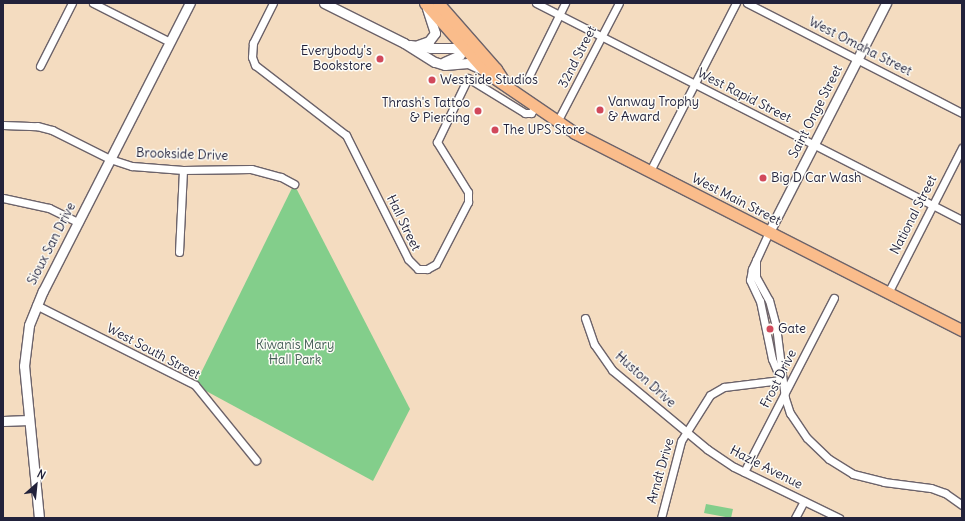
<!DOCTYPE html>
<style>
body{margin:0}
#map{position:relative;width:965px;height:521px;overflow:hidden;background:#f4dcc0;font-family:Delius,sans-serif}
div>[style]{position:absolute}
.green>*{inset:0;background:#83ce8b}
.roads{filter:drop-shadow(1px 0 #6c636a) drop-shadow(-1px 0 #6c636a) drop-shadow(0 1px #6c636a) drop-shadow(0 -1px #6c636a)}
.minor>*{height:7px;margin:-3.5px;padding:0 3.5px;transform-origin:3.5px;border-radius:3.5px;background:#fff}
.tertiary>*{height:9px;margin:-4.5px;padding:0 4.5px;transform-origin:4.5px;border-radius:4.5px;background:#fff}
.primary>*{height:11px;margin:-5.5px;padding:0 5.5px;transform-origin:5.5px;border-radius:5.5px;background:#fabc8b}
.dots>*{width:11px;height:11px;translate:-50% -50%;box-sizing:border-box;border:2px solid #fdfcf7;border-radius:50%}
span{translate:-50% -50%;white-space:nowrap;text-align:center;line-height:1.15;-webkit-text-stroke:3px #fdfcf7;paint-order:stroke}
.street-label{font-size:13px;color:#22223b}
.poi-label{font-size:13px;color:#22223b}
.right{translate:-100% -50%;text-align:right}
.left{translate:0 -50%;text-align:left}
.park-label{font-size:13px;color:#445e57}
.frame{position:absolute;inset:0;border:4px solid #22223b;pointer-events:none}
.north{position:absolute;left:16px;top:465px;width:40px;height:40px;-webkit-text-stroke:3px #fdfcf7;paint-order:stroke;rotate:27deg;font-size:11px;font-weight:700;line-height:16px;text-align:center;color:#22223b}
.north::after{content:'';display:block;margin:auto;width:14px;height:18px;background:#22223b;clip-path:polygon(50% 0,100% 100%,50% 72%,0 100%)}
</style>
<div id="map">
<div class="green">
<div style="clip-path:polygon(294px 184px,410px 409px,373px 481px,195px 385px)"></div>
<div style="clip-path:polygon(706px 504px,733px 509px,731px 518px,704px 513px)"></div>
</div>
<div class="roads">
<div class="minor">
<div style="left:93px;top:3px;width:86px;rotate:26.9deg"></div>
<div style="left:273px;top:3px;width:45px;rotate:116.6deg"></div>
<div style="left:253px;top:43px;width:14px;rotate:94deg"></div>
<div style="left:252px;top:57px;width:9px;rotate:69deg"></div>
<div style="left:255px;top:65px;width:115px;rotate:37.6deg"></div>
<div style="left:346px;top:135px;width:139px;rotate:63.4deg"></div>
<div style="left:408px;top:259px;width:14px;rotate:45deg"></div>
<div style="left:418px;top:269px;width:9px"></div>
<div style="left:427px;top:269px;width:10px;rotate:-29deg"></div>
<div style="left:436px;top:264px;width:70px;rotate:-62.7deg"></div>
<div style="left:468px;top:202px;width:10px;rotate:-90deg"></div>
<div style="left:468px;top:192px;width:59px;rotate:-121.8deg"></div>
<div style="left:437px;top:142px;width:71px;rotate:-64.2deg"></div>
<div style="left:468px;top:78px;width:67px;rotate:31.6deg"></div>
<div style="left:525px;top:113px;width:6px"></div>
<div style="left:531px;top:113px;width:7px;rotate:-56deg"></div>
<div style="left:536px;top:3px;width:478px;rotate:27deg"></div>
<div style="left:747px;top:3px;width:242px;rotate:27.1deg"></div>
<div style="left:40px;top:66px;width:71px;rotate:-63.1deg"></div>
<div style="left:528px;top:78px;width:84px;rotate:-63.7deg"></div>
<div style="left:557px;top:122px;width:134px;rotate:-62.5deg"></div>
<div style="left:3px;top:125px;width:34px;rotate:2deg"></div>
<div style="left:37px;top:126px;width:16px;rotate:15deg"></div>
<div style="left:52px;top:130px;width:65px;rotate:26.6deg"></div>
<div style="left:110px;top:159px;width:23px;rotate:18deg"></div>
<div style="left:132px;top:166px;width:51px;rotate:4.5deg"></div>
<div style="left:183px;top:170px;width:68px;rotate:-0.8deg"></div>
<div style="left:251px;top:169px;width:31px;rotate:15deg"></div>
<div style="left:281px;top:177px;width:15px;rotate:28deg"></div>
<div style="left:650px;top:171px;width:189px;rotate:-62.9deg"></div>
<div style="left:3px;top:198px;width:47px;rotate:12.3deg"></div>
<div style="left:49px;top:208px;width:32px;rotate:26deg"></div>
<div style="left:769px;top:232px;width:41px;rotate:114.7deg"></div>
<div style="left:752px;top:269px;width:11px;rotate:100deg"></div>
<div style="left:750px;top:280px;width:23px;rotate:65deg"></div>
<div style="left:760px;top:301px;width:59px;rotate:78.3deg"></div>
<div style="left:772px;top:359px;width:23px;rotate:67deg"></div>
<div style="left:179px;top:252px;width:82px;rotate:-87.2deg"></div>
<div style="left:756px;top:260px;width:17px;rotate:90deg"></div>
<div style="left:756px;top:277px;width:26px;rotate:61deg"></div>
<div style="left:769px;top:300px;width:27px;rotate:75deg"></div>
<div style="left:776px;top:326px;width:73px;rotate:82.9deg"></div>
<div style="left:785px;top:398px;width:16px;rotate:72deg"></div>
<div style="left:790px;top:413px;width:30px;rotate:56deg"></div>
<div style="left:807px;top:438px;width:30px;rotate:44deg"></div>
<div style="left:829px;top:459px;width:28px;rotate:32deg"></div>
<div style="left:853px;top:474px;width:32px;rotate:14deg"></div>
<div style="left:884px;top:482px;width:47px;rotate:7.3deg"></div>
<div style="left:931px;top:488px;width:15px;rotate:20deg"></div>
<div style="left:945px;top:493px;width:21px;rotate:35deg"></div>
<div style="left:888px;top:293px;width:163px;rotate:-63deg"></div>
<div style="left:36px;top:305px;width:178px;rotate:26.7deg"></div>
<div style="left:195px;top:385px;width:97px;rotate:50.9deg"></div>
<div style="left:585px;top:318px;width:28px;rotate:71deg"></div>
<div style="left:594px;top:344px;width:32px;rotate:55deg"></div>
<div style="left:612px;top:370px;width:124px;rotate:39.7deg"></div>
<div style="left:707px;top:449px;width:32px;rotate:34deg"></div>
<div style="left:734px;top:467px;width:117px;rotate:25.9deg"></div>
<div style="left:744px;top:472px;width:196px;rotate:-62.7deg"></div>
<div style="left:661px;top:518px;width:80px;rotate:-75.4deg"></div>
<div style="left:681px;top:441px;width:54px;rotate:-57.8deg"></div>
<div style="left:710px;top:395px;width:16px;rotate:-30deg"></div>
<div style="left:724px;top:387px;width:57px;rotate:-7deg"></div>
<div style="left:795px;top:518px;width:19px;rotate:-62deg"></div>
</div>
<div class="tertiary">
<div style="left:324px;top:3px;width:89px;rotate:26.6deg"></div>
<div style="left:404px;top:43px;width:36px;rotate:32deg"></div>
<div style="left:435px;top:62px;width:10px;rotate:17deg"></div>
<div style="left:445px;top:65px;width:23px;rotate:-5deg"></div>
<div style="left:468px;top:63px;width:17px;rotate:25deg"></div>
<div style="left:410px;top:45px;width:21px;rotate:8deg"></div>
<div style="left:431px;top:48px;width:37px"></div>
<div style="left:418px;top:45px;width:12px;rotate:-20deg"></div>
<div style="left:429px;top:41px;width:10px;rotate:-53deg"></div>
<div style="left:435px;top:33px;width:26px;rotate:-108deg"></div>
<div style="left:444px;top:62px;width:17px;rotate:-24deg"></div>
<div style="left:460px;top:55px;width:13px;rotate:-77deg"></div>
<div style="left:769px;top:232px;width:257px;rotate:-62.9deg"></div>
<div style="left:3px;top:421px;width:26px;rotate:-2deg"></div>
<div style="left:39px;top:518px;width:153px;rotate:-95.6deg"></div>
<div style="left:24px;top:366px;width:41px;rotate:-83deg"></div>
<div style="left:29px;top:325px;width:37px;rotate:-68deg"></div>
<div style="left:43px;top:291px;width:323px;rotate:-63deg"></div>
</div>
<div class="primary">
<div style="left:425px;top:3px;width:94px;rotate:48.5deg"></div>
<div style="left:487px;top:73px;width:107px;rotate:34.3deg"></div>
<div style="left:575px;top:133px;width:434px;rotate:27deg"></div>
<div style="left:438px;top:3px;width:88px;rotate:48.7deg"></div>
<div style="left:496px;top:69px;width:17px;rotate:57deg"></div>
</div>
</div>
<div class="dots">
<div style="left:380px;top:59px;background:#d1495b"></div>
<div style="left:432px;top:80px;background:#d1495b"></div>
<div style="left:600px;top:110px;background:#d1495b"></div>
<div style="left:478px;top:111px;background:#d1495b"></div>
<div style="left:495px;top:130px;background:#d1495b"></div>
<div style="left:763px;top:178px;background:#d1495b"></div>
<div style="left:770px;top:329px;background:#d1495b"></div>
</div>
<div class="street-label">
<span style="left:860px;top:47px;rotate:27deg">West Omaha Street</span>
<span style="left:578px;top:57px;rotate:-63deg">32nd Street</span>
<span style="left:744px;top:96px;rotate:27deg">West Rapid Street</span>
<span style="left:816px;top:112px;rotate:-63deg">Saint Onge Street</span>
<span style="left:182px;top:155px;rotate:2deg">Brookside Drive</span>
<span style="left:736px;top:200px;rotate:27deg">West Main Street</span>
<span style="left:914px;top:215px;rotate:-63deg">National Street</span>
<span style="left:403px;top:223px;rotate:64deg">Hall Street</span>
<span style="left:52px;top:244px;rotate:-63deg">Sioux San Drive</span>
<span style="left:153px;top:352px;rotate:28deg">West South Street</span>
<span style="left:779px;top:379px;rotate:-63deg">Frost Drive</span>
<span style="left:645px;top:380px;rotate:42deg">Huston Drive</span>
<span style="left:766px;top:468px;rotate:27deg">Hazle Avenue</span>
<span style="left:661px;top:471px;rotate:-74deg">Arndt Drive</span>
</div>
<div class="poi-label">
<span class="right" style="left:372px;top:59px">Everybody's<br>Bookstore</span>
<span class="left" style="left:440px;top:80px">Westside Studios</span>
<span class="left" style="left:608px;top:110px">Vanway Trophy<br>&amp; Award</span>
<span class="right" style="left:470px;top:111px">Thrash's Tattoo<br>&amp; Piercing</span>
<span class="left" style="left:503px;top:130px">The UPS Store</span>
<span class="left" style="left:771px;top:178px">Big D Car Wash</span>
<span class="left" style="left:778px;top:329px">Gate</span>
</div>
<div class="park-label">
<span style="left:295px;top:353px">Kiwanis Mary<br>Hall Park</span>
</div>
<div class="frame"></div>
<div class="north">N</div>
</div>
